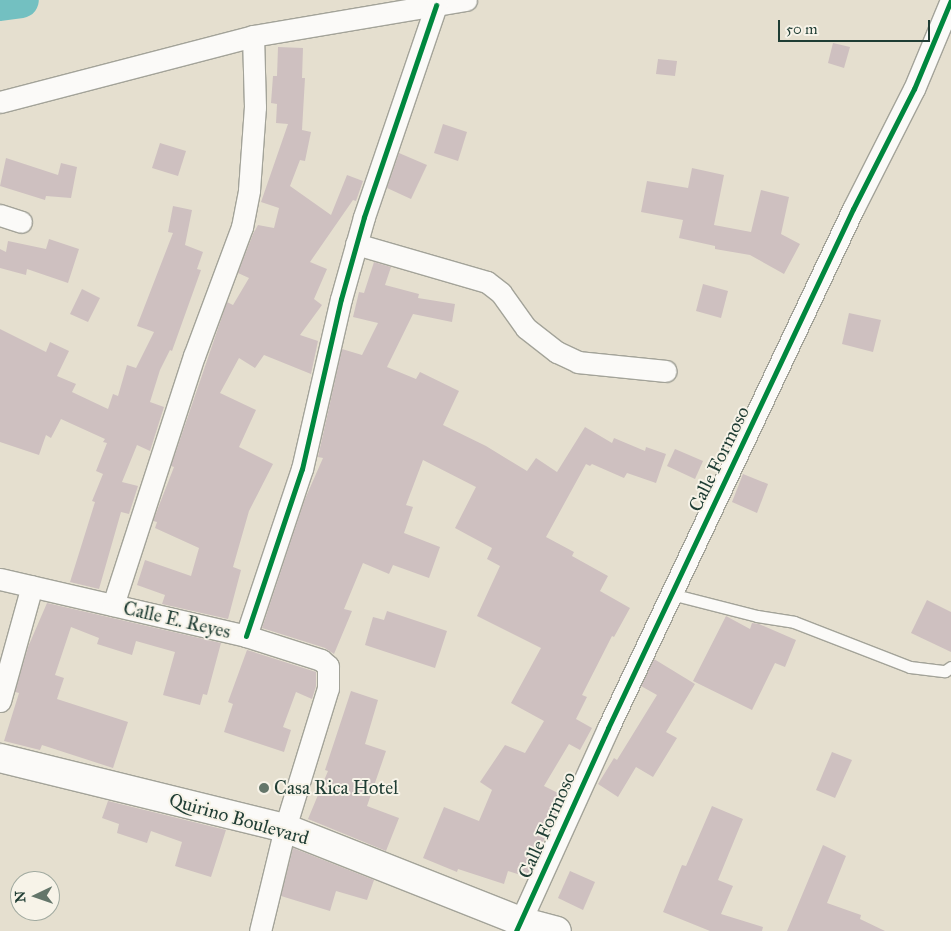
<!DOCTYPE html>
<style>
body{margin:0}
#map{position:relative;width:951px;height:931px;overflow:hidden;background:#e5dfcf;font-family:"IM FELL Great Primer",serif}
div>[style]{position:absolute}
.river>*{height:36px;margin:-18px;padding:0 18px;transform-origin:18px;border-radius:18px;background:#73c0c1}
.building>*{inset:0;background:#cec0c0}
.roads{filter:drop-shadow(1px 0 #a3a399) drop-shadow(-1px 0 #a3a399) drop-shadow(0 1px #a3a399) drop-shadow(0 -1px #a3a399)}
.lane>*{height:11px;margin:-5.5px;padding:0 5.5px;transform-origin:5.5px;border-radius:5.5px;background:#fbfaf8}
.street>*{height:21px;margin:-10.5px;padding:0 10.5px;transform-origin:10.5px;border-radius:10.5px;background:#fbfaf8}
.secondary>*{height:28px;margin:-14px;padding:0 14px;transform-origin:14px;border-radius:14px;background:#fbfaf8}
.cycleway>*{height:5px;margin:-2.5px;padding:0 2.5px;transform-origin:2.5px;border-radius:2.5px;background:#00873e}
.dots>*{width:14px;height:14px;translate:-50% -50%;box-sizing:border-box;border:2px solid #f7f3e8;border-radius:50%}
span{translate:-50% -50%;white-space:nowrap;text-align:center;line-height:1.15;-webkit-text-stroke:4px #f7f3e8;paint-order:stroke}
.street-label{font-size:19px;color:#1f3d34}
.poi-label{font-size:19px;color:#1f3d34}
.left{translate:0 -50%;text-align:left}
.north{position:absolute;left:10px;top:871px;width:50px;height:50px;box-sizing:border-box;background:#f7f3e8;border:1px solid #a1aaa0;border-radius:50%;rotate:267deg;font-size:14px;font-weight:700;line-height:20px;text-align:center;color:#1f3d34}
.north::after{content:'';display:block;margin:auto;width:18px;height:22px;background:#64766a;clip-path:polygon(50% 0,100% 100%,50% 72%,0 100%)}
.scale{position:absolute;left:778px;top:20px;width:152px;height:22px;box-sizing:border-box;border:2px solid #1f3d34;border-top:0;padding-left:6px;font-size:15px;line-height:18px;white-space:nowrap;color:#1f3d34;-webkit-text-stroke:4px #f7f3e8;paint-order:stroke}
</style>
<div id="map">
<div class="river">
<div style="left:0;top:3px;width:21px;rotate:-8deg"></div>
</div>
<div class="building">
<div style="clip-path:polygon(833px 43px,850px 47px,844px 68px,828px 63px)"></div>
<div style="clip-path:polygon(278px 47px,303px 48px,302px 78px,305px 78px,302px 130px,311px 132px,305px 161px,300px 160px,290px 186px,331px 215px,347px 175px,363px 181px,356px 201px,353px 200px,310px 262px,327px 269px,314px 299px,322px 305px,300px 335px,318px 341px,311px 374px,264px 355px,255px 368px,239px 358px,220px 393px,256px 410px,239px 447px,273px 464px,249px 511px,233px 567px,241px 570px,228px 619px,162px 604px,165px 595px,137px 585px,145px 560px,191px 576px,199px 548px,155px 528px,157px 522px,153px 521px,174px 467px,171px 466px,227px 302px,233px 305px,249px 278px,238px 273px,253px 234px,258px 225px,274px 228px,279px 208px,261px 202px,288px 124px,276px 123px,277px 104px,271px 103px,273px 76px,277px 76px)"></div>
<div style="clip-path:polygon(658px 59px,677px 61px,675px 76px,656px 74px)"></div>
<div style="clip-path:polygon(443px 124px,467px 132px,458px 161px,434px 153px)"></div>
<div style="clip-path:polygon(160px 143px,186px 151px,178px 176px,152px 168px)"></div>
<div style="clip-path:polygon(399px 153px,427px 165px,411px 199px,387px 188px)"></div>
<div style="clip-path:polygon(6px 158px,58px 175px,61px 163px,77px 167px,71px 198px,46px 196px,45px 200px,0 186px)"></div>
<div style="clip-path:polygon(692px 168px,724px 175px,714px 225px,751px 232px,761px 190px,789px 197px,781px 234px,800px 244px,784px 274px,750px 255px,715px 249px,715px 246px,679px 238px,683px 220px,641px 212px,647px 181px,688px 188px)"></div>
<div style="clip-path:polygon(173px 206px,192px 210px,185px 245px,203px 252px,197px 269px,201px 270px,172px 351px,170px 350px,160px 370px,150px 402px,164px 407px,150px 451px,137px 445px,122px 482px,138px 486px,129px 514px,121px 512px,99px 589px,70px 582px,95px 502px,92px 501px,103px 474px,96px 471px,107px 443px,103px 442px,105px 439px,61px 419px,51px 438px,46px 435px,39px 455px,0 442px,0 329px,46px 352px,50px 342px,69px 351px,57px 376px,76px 384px,72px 392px,108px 409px,113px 394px,118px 396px,127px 365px,136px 368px,154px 332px,137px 326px,173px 233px,168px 232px)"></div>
<div style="clip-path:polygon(49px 239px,79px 249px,68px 283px,27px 269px,26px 275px,0 268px,0 249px,6px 252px,8px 241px,46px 249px)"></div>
<div style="clip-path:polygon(374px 262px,391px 267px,385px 285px,419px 294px,418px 298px,455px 304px,452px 322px,413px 314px,387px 367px,416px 379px,420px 372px,459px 391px,443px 425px,486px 446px,527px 471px,536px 458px,557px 472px,585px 427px,612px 443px,614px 438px,645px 451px,646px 447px,666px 454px,656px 483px,627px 473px,624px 478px,592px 464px,590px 466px,586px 464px,546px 537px,574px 552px,572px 556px,608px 576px,600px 591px,630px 608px,614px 637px,612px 636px,582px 695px,587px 697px,576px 719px,592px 728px,580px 750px,569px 744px,544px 786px,564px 796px,527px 877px,508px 871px,504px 884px,458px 869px,457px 872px,423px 858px,444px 807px,479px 821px,492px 790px,480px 782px,505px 745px,525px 753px,544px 721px,511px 703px,541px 648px,477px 616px,500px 566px,487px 559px,492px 548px,455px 528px,476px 487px,423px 460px,406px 505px,413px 507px,404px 533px,440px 547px,429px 578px,393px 565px,389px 574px,363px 563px,344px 609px,352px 611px,334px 654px,325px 648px,262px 628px,305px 499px,323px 458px,318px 457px,342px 349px,362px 355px,378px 323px,353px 317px,359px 292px,364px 293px)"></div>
<div style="clip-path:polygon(703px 284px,728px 291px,721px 318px,696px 311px)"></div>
<div style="clip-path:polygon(82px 289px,100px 298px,88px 322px,70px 314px)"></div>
<div style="clip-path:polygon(849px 313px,881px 320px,873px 352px,842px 344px)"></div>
<div style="clip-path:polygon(675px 449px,703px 461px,695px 479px,667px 466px)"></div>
<div style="clip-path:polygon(743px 474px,768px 484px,757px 513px,732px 502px)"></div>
<div style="clip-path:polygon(927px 600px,951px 612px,951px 652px,911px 633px)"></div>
<div style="clip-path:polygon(47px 603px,221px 643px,207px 695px,203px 694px,200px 705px,163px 695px,175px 652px,136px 641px,132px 655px,97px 644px,99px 638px,71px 627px,55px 675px,64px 678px,57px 699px,128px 722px,113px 768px,42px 745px,40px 750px,4px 741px,19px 693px,15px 692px,28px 647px)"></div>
<div style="clip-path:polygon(387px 611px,447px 631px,435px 668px,365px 645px,373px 617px,384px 620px)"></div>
<div style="clip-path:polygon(726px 616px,750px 629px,752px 623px,759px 624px,796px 640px,785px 667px,775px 663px,752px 710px,693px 681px)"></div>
<div style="clip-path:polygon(247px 650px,316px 672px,316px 686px,312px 699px,296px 692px,283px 727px,291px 730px,284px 752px,224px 732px,233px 704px,228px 702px)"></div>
<div style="clip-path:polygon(654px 659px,695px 684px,666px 732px,677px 738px,653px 777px,636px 767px,618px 797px,598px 784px,614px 758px,617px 760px,657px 695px,641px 686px)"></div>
<div style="clip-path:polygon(351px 691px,378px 700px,365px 744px,386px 751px,367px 806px,399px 818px,386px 851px,308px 819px,328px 771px,325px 770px)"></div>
<div style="clip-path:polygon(832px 752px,852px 760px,835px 798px,816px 790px)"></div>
<div style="clip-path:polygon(108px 801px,226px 830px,211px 877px,175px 866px,182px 842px,151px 831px,147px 843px,117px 833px,119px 824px,102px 818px)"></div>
<div style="clip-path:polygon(712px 806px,743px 819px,718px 880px,733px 886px,721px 914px,763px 927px,762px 931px,710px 931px,663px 912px,682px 865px,686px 866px)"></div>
<div style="clip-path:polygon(823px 845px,846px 856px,827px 903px,861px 915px,860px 919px,885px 931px,787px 931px)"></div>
<div style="clip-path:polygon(293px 848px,374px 880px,367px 900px,336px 891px,330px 911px,281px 896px)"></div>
<div style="clip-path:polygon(570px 871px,595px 882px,583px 910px,558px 898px)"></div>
</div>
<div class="roads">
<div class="lane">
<div style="left:671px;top:594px;width:89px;rotate:14.3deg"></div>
<div style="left:757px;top:616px;width:37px;rotate:9deg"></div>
<div style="left:794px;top:622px;width:124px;rotate:21.2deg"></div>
<div style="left:910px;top:667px;width:35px;rotate:7deg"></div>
<div style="left:945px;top:671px;width:7px;rotate:-34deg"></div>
</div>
<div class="street">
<div style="left:0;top:102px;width:261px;rotate:-14.6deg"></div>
<div style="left:253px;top:36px;width:216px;rotate:-9.6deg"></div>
<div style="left:0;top:215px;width:22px;rotate:18deg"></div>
<div style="left:356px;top:244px;width:136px;rotate:16.2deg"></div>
<div style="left:487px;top:282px;width:18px;rotate:38deg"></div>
<div style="left:501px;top:293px;width:43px;rotate:54.5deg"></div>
<div style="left:526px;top:328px;width:39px;rotate:38deg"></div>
<div style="left:557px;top:352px;width:23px;rotate:25deg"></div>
<div style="left:578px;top:362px;width:88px;rotate:5.8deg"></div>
<div style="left:0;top:579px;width:253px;rotate:13deg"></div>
<div style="left:246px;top:636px;width:79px;rotate:17.7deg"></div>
<div style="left:321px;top:660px;width:9px;rotate:41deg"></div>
<div style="left:328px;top:666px;width:22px;rotate:90deg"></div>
<div style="left:328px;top:688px;width:146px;rotate:107.1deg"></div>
<div style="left:285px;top:828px;width:106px;rotate:103.6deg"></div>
<div style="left:113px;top:605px;width:262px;rotate:-72deg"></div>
<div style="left:194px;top:356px;width:138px;rotate:-69.6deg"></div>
<div style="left:242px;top:227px;width:38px;rotate:-79deg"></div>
<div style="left:249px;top:190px;width:83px;rotate:-85.9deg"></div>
<div style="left:255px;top:107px;width:71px;rotate:-91.6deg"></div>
<div style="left:246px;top:636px;width:176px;rotate:-71.5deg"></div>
<div style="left:302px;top:469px;width:174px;rotate:-77.1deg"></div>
<div style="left:341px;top:299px;width:85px;rotate:-74.3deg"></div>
<div style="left:364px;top:217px;width:224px;rotate:-71.2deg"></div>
<div style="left:0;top:701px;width:119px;rotate:-74.5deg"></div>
<div style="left:516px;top:931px;width:223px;rotate:-65.6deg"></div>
<div style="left:608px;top:728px;width:574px;rotate:-64.73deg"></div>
<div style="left:853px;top:209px;width:135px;rotate:-63.1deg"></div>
<div style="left:914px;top:89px;width:96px;rotate:-67.4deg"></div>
</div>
<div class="secondary">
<div style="left:0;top:758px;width:293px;rotate:13.8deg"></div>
<div style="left:285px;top:828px;width:253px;rotate:21.6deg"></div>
<div style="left:520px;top:921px;width:38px;rotate:15deg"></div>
</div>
</div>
<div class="cycleway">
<div style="left:246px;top:636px;width:176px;rotate:-71.5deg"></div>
<div style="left:302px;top:469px;width:174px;rotate:-77.1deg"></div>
<div style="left:341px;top:299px;width:85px;rotate:-74.3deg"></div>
<div style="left:364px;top:217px;width:224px;rotate:-71.2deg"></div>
<div style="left:516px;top:931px;width:223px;rotate:-65.6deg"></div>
<div style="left:608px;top:728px;width:574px;rotate:-64.73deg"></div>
<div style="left:853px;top:209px;width:135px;rotate:-63.1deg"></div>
<div style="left:914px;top:89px;width:96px;rotate:-67.4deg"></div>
</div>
<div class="dots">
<div style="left:264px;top:788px;background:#64766a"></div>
</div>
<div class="street-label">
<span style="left:719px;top:459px;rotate:-64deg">Calle Formoso</span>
<span style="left:177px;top:620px;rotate:13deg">Calle E. Reyes</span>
<span style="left:239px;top:819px;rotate:16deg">Quirino Boulevard</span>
<span style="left:547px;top:825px;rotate:-66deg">Calle Formoso</span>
</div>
<div class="poi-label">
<span class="left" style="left:274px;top:788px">Casa Rica Hotel</span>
</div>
<div class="north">N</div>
<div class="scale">50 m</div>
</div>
